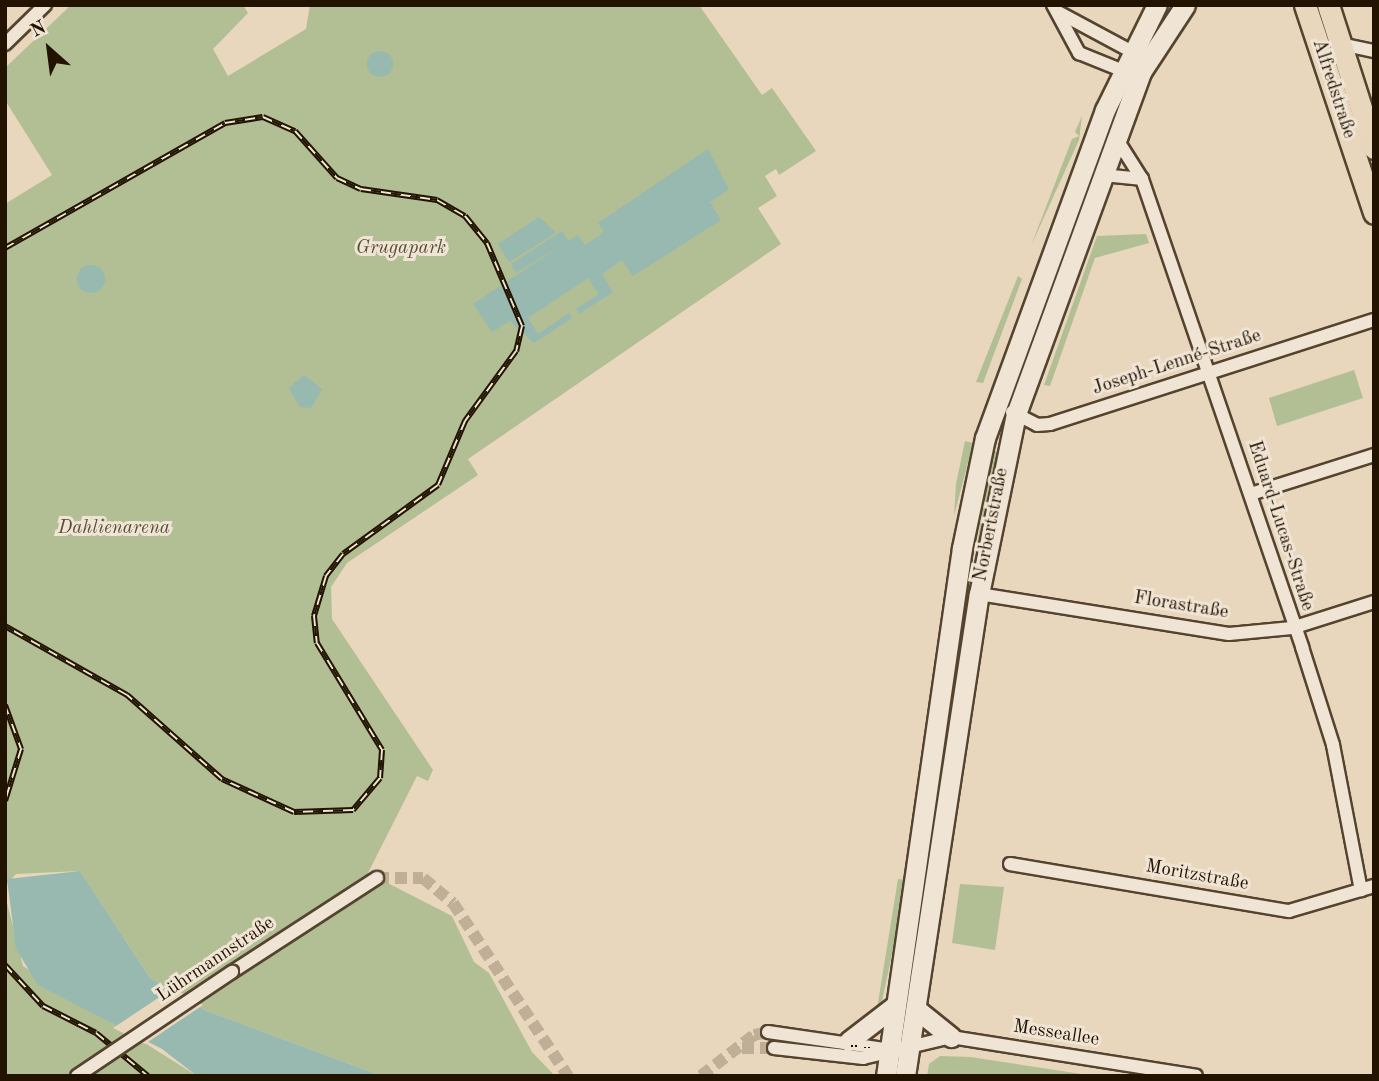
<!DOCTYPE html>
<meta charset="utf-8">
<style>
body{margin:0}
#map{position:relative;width:1379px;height:1081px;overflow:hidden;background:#e8d6bd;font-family:"Old Standard TT",serif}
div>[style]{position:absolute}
.green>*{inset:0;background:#b2be94}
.water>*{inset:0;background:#97b9b0}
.round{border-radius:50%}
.pier>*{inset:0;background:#e8d6bd}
.minor-tunnel>*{height:12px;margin-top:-6px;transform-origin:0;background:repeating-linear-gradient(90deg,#c0af97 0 12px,transparent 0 18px)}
.roads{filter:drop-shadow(2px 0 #54442f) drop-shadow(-2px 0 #54442f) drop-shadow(0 2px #54442f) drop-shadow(0 -2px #54442f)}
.minor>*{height:12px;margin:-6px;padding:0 6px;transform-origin:6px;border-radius:6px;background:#f0e4d4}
.secondary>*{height:19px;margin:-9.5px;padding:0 9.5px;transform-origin:9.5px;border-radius:9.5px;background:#f0e4d4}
.primary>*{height:21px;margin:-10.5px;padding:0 10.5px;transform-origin:10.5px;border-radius:10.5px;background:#e8d6bd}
.rail>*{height:6px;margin-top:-3px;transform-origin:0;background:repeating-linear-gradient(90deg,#f0e4d4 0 10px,#221300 0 20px);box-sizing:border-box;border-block:2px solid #221300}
.bridges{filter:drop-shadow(2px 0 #54442f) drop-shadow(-2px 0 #54442f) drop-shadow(0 2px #54442f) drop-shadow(0 -2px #54442f)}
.minor-bridge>*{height:12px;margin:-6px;padding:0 6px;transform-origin:6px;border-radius:6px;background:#f0e4d4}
span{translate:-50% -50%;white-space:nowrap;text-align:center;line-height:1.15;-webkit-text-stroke:6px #f0e4d4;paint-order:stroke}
.street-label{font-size:19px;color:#221300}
.park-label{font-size:19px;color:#544f34;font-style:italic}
.frame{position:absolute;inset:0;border:7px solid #221300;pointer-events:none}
.north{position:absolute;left:14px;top:14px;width:70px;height:70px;-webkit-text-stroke:5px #f0e4d4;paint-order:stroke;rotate:332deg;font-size:19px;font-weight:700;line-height:28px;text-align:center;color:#221300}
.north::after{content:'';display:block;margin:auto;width:24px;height:32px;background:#221300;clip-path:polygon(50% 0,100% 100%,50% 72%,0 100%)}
</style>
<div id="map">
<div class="green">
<div style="clip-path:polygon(71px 5px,243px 5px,248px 13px,213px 49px,228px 76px,306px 29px,310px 5px,699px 5px,762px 95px,772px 88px,816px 151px,779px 175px,776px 169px,765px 176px,777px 196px,758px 208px,781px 244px,468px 459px,478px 475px,347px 563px,331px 587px,332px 619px,433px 770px,428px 781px,417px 776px,368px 873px,452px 916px,474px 962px,489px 973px,532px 1052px,555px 1076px,382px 1076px,207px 1011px,150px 978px,80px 871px,16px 874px,5px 886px,5px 204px,52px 175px,5px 100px,5px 68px)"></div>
<div style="clip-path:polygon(1082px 116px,1079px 140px,1031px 246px,1072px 139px,1079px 136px,1075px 132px)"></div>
<div style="clip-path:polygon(1146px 234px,1149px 243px,1095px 258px,1050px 386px,1044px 385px,1097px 236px)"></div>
<div style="clip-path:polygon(1018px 276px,1022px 279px,983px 383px,976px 382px)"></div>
<div style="clip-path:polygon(1354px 370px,1363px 398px,1277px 426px,1269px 398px)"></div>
<div style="clip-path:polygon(965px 441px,973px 443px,954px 516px,956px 484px)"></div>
<div style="clip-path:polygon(993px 448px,999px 455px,939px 821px,931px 820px)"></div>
<div style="clip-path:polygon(898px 879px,908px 880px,880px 1010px,877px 1009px)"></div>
<div style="clip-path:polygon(960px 884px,1004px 887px,995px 950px,952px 943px)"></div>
<div style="clip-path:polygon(5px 895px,23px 966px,197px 1076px,5px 1076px)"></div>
<div style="clip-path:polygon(940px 1056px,970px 1057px,1094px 1076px,927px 1076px,929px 1064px)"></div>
</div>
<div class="water">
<div class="round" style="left:367px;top:51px;width:26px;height:26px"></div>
<div style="clip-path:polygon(708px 149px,729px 189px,710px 202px,721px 220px,633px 276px,622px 260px,602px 274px,613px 292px,579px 314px,576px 309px,599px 294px,588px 278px,528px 318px,538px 334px,569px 313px,572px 318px,534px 343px,510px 321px,492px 332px,473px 304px,562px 245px,516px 273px,511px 264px,562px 231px,568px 241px,578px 235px,585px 245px,604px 232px,598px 223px)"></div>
<div style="clip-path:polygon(539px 217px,556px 233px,509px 262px,498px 244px)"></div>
<div class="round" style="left:77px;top:265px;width:28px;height:28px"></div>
<div style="clip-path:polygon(304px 375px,322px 389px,311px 408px,300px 407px,289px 388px)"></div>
<div style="clip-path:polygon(80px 871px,150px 978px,207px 1011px,382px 1076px,197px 1076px,162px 1049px,38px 985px,16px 949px,7px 879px)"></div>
</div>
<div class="pier">
<div style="clip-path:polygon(173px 988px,203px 1005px,145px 1044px,113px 1028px)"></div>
</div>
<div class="minor-tunnel">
<div style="left:377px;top:878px;width:46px"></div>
<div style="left:423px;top:878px;width:39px;rotate:40deg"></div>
<div style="left:453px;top:903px;width:208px;rotate:56.4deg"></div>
<div style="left:742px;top:1048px;width:32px"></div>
<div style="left:701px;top:1076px;width:67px;rotate:-37.7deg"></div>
<div style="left:754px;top:1035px;width:14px;rotate:-12deg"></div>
</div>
<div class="roads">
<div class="minor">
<div style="left:1053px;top:5px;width:55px;rotate:61.6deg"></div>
<div style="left:1079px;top:53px;width:56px;rotate:22deg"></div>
<div style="left:1058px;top:12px;width:93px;rotate:28.2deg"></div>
<div style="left:1336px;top:43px;width:39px;rotate:12deg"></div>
<div style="left:5px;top:44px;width:56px;rotate:-44.3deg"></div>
<div style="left:1116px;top:138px;width:49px;rotate:57.6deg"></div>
<div style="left:1142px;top:179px;width:495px;rotate:71.1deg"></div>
<div style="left:1302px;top:647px;width:103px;rotate:72.4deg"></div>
<div style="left:1333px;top:745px;width:148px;rotate:79.1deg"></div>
<div style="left:1102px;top:175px;width:40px;rotate:5.7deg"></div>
<div style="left:1012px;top:412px;width:28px;rotate:27deg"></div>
<div style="left:1037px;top:425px;width:13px;rotate:-4deg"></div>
<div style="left:1050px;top:424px;width:340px;rotate:-17.8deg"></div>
<div style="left:1251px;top:494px;width:129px;rotate:-17.6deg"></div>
<div style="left:979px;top:594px;width:253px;rotate:9.1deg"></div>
<div style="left:1229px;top:634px;width:63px;rotate:-5.4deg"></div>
<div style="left:1292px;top:628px;width:86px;rotate:-17.6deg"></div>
<div style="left:1010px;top:864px;width:283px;rotate:9.6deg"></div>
<div style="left:1289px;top:911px;width:89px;rotate:-16.4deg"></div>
<div style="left:232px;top:972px;width:173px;rotate:-33deg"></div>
<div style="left:768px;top:1032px;width:124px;rotate:8.3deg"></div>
<div style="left:774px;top:1048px;width:90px;rotate:6.4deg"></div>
<div style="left:863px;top:1058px;width:90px;rotate:-13.4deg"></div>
<div style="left:951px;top:1037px;width:248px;rotate:9deg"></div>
</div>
<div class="secondary">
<div style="left:916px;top:1009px;width:45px;rotate:38.7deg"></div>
<div style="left:849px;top:1041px;width:59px;rotate:-37.5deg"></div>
<div style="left:886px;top:1076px;width:533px;rotate:-81.81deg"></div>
<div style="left:962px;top:548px;width:112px;rotate:-78.2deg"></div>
<div style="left:985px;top:438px;width:349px;rotate:-69.9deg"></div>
<div style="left:1105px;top:110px;width:117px;rotate:-63.7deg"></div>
<div style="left:905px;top:1076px;width:488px;rotate:-81.3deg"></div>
<div style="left:979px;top:594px;width:184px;rotate:-78.4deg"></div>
<div style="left:1016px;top:414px;width:364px;rotate:-69.9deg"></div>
<div style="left:1141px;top:72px;width:80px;rotate:-56.7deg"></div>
</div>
<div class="primary">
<div style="left:1305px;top:5px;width:219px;rotate:71.6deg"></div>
<div style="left:1328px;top:5px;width:150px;rotate:72.2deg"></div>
</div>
</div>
<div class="rail">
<div style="left:5px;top:248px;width:253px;rotate:-29.6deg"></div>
<div style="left:225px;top:123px;width:38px;rotate:-9deg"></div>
<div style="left:263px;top:117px;width:35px;rotate:24deg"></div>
<div style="left:295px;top:131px;width:63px;rotate:48.2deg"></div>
<div style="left:337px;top:178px;width:26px;rotate:25deg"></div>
<div style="left:361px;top:189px;width:77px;rotate:8.2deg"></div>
<div style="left:437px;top:200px;width:32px;rotate:30deg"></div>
<div style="left:465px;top:216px;width:35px;rotate:51deg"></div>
<div style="left:487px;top:243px;width:90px;rotate:67.1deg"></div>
<div style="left:522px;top:326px;width:26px;rotate:103deg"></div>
<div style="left:516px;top:351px;width:87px;rotate:126.1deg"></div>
<div style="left:465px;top:421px;width:69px;rotate:112.9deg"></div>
<div style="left:438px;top:485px;width:117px;rotate:144deg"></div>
<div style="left:343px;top:554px;width:28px;rotate:128deg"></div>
<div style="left:326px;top:576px;width:42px;rotate:106.7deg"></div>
<div style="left:314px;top:616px;width:27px;rotate:84deg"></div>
<div style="left:317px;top:643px;width:125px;rotate:58.7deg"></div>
<div style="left:382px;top:750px;width:28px;rotate:94deg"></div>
<div style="left:380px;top:778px;width:42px;rotate:130.2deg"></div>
<div style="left:353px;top:810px;width:59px;rotate:178.1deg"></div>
<div style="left:294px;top:812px;width:79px;rotate:-155.4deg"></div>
<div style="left:222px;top:779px;width:127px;rotate:-138.5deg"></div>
<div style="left:127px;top:695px;width:140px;rotate:-150.5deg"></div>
<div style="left:5px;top:705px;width:47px;rotate:70deg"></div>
<div style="left:21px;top:749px;width:54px;rotate:107.1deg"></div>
<div style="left:5px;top:965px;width:56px;rotate:47.2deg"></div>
<div style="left:43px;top:1006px;width:59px;rotate:27deg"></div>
<div style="left:96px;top:1033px;width:67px;rotate:39.6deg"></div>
<div style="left:854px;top:1047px;width:2px;rotate:-90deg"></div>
<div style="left:867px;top:1048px;width:1px;rotate:-90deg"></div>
</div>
<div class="bridges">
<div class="minor-bridge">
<div style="left:77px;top:1076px;width:187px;rotate:-33.9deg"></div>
</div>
</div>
<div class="street-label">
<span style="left:1333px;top:89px;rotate:72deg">Alfredstraße</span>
<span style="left:1177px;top:363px;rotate:-18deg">Joseph-Lenné-Straße</span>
<span style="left:992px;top:525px;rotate:-79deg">Norbertstraße</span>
<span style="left:1280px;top:526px;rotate:72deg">Eduard-Lucas-Straße</span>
<span style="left:1181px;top:606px;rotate:9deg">Florastraße</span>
<span style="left:1197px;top:876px;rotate:10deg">Moritzstraße</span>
<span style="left:216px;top:960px;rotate:-34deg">Lührmannstraße</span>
<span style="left:1056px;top:1034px;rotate:9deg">Messeallee</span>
</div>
<div class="park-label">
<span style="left:401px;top:249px">Grugapark</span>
<span style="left:114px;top:529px">Dahlienarena</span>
</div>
<div class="frame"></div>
<div class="north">N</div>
</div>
